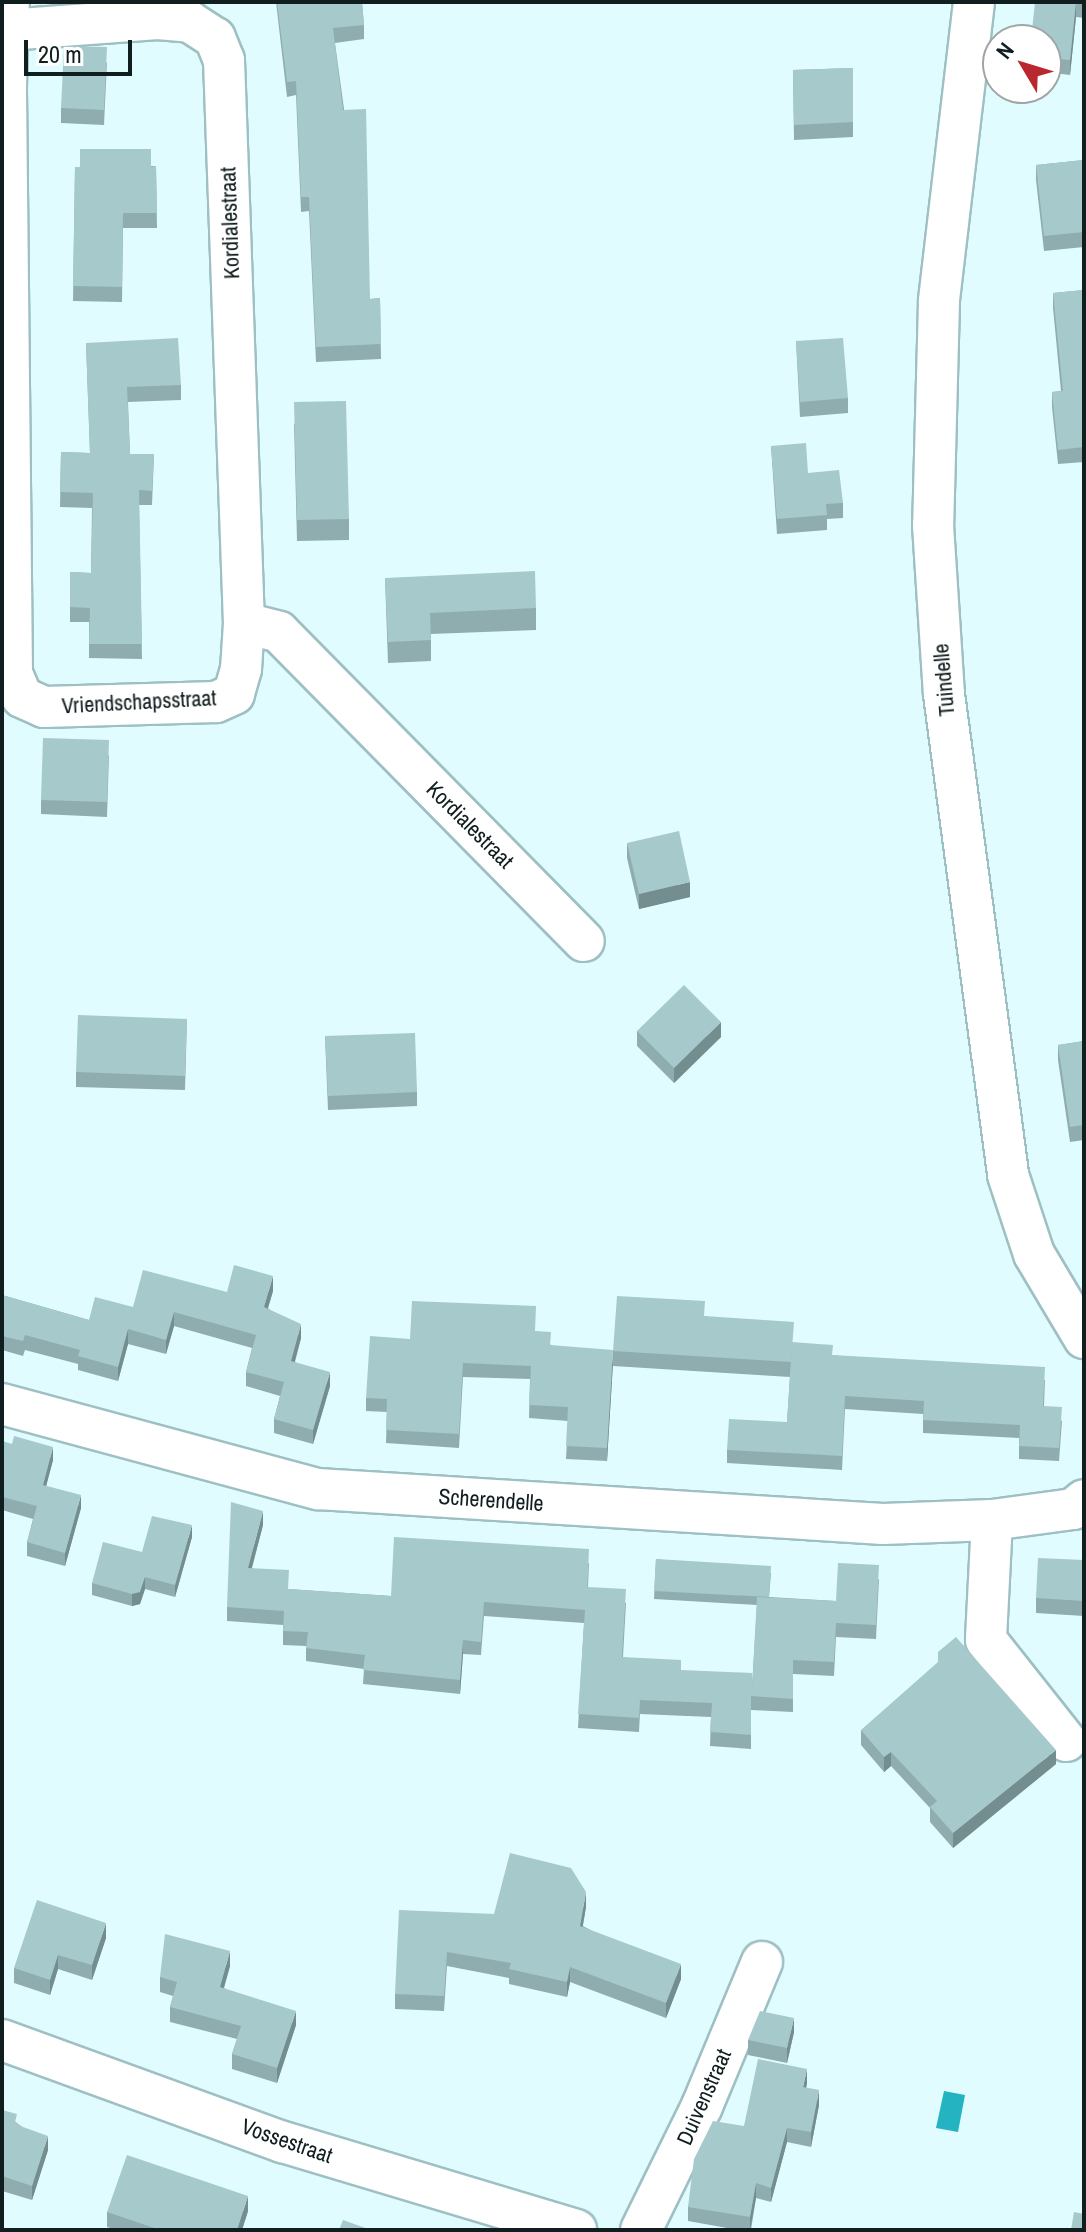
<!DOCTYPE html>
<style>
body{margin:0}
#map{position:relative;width:1086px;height:2232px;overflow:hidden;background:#e0fcff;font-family:"Archivo Narrow",sans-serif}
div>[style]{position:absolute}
.water>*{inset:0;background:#24b4c1}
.roads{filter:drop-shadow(2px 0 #9ec0c3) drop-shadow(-2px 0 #9ec0c3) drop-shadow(0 2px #9ec0c3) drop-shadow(0 -2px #9ec0c3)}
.street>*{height:40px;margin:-20px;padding:0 20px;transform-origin:20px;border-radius:20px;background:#fff}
.wall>*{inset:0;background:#8fadaf}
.shaded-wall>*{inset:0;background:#748d8f}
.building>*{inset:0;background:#a6c9cc}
span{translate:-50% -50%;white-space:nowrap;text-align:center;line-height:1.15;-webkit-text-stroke:8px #fff;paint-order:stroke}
.street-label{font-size:22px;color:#111e1f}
.frame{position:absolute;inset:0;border:4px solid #111e1f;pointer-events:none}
.north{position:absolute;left:982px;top:24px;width:80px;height:80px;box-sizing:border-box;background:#fff;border:2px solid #a0a5a5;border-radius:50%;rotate:308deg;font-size:22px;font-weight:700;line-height:32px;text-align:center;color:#111e1f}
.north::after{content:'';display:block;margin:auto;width:28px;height:36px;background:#b9282e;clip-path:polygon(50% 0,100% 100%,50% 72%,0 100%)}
.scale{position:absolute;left:24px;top:40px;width:108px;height:36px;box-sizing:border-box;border:4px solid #111e1f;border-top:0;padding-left:10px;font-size:24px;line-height:28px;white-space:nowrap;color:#111e1f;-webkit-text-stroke:6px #fff;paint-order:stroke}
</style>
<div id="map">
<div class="water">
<div style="clip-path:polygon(944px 2091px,965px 2095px,958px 2132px,936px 2128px)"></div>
</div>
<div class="roads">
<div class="street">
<div style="left:974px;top:2px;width:302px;rotate:96.7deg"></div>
<div style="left:939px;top:302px;width:223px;rotate:91.5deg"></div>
<div style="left:933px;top:525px;width:169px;rotate:86.3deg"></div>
<div style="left:944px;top:694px;width:485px;rotate:82.4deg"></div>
<div style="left:1008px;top:1175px;width:83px;rotate:71.8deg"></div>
<div style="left:1034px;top:1254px;width:98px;rotate:59.2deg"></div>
<div style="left:2px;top:30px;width:5px"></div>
<div style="left:7px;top:30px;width:151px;rotate:-4.2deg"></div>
<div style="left:158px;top:19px;width:32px;rotate:5deg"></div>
<div style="left:190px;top:22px;width:30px;rotate:33deg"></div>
<div style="left:215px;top:38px;width:24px;rotate:68deg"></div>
<div style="left:224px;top:60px;width:563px;rotate:87.97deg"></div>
<div style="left:244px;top:623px;width:46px;rotate:93.7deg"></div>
<div style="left:241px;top:669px;width:26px;rotate:106deg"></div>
<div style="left:234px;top:694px;width:20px;rotate:156deg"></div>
<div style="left:216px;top:702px;width:172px;rotate:178.3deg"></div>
<div style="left:44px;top:707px;width:24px;rotate:-156deg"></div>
<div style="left:22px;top:697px;width:25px;rotate:-113deg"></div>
<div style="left:12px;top:674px;width:586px;rotate:-90.59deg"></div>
<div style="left:6px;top:88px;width:58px;rotate:-89deg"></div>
<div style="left:7px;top:30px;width:28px;rotate:-86deg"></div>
<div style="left:244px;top:623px;width:36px;rotate:14deg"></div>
<div style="left:279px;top:632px;width:434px;rotate:45.4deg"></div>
<div style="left:2px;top:1404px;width:327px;rotate:15.1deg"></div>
<div style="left:318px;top:1489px;width:566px;rotate:3.54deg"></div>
<div style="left:883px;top:1524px;width:109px;rotate:-2.1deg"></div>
<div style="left:992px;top:1520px;width:82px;rotate:-7.7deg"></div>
<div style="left:1073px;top:1509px;width:14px;rotate:-39deg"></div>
<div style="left:992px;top:1520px;width:120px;rotate:92.9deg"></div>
<div style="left:986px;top:1640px;width:129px;rotate:51.6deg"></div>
<div style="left:2px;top:2040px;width:299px;rotate:20deg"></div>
<div style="left:283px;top:2142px;width:306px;rotate:16.7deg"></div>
<div style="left:641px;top:2230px;width:138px;rotate:-63.8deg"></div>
<div style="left:702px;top:2106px;width:156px;rotate:-67.4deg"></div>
</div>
</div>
<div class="wall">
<div style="clip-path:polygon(276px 2px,362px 2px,364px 25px,364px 39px,335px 43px,370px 299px,380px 298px,381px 359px,316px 362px,309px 211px,301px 212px,296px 95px,287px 97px)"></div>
<div style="clip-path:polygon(1035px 2px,1084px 2px,1084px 18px,1076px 17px,1070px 75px,1046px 72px,1046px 40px)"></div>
<div style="clip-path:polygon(107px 62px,104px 125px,61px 123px,61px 108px)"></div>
<div style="clip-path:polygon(853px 68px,853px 137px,794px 140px,793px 70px)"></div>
<div style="clip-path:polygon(1084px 160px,1084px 247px,1044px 251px,1036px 180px,1036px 165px)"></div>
<div style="clip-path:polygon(156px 166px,157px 228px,123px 228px,122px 302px,73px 301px,75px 167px)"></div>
<div style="clip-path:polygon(1084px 290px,1084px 462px,1058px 464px,1052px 407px,1052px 392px,1061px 391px,1053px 308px,1053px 293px)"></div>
<div style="clip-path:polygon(796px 341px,848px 398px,848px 413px,800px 417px)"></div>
<div style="clip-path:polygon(86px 343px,181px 385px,181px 400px,128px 402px,130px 454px,154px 454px,152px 505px,139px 505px,142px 659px,89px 658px,89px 622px,70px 622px,70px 572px,91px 573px,92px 508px,60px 507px,61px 452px,90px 453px)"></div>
<div style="clip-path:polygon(294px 423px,349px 519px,349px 540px,297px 541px)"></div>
<div style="clip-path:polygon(771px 446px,808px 473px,843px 503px,843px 518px,827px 519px,827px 530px,777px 534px)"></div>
<div style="clip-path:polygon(385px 578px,536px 608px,536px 630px,431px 634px,431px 661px,388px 663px)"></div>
<div style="clip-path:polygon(109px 755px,107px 817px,41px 814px,41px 800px)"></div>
<div style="clip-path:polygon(627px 843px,690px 897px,639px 909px,627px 858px)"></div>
<div style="clip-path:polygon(187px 1019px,185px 1090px,76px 1087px,76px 1072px)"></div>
<div style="clip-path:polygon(637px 1031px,721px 1037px,674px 1083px,637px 1046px)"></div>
<div style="clip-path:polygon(325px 1036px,417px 1092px,417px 1106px,328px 1110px)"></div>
<div style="clip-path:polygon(1084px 1041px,1084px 1140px,1070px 1142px,1058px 1060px,1058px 1045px)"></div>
<div style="clip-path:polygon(273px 1291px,268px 1308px,301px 1338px,295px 1362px,330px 1386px,313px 1444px,274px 1433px,274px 1419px,280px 1396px,246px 1386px,246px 1372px,252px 1348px,174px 1326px,166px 1354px,128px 1344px,118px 1381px,78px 1370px,78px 1364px,25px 1350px,23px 1356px,2px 1350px,2px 1295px,89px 1320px,133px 1307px,227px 1292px)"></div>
<div style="clip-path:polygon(705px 1316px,832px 1355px,1045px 1380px,1044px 1406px,1062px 1421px,1059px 1461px,1019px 1459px,1019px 1438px,923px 1433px,923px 1414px,845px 1409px,842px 1470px,727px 1463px,727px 1450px,787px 1422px,790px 1377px,613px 1366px,613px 1351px)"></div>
<div style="clip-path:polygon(535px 1331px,551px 1345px,613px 1363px,607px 1461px,566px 1459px,568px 1421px,529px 1418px,530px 1379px,463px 1377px,459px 1448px,386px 1443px,387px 1412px,366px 1411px,366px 1398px,410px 1339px)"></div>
<div style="clip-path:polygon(2px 1441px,53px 1460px,46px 1486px,81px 1508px,65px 1566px,27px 1556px,27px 1542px,33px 1519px,2px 1510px)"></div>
<div style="clip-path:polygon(263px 1525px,252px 1568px,288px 1589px,391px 1596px,589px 1563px,588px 1587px,626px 1603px,623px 1657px,752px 1687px,757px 1605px,654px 1599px,656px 1559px,771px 1573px,769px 1597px,836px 1601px,879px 1579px,876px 1639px,836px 1637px,834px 1676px,793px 1674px,793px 1712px,751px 1710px,751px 1749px,710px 1746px,711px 1717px,640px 1714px,639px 1732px,578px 1728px,584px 1623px,484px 1616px,481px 1655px,463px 1654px,460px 1694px,363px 1684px,364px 1669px,306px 1661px,306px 1646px,283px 1645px,283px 1625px,227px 1621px,227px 1607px)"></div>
<div style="clip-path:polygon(192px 1537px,175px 1597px,145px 1589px,140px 1604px,132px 1606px,92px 1595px,92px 1583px,142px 1552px)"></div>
<div style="clip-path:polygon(1084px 1560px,1084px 1616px,1036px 1613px,1036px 1598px)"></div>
<div style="clip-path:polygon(861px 1730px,1056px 1764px,953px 1848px,930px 1822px,930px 1808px,891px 1766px,884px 1772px,861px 1745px)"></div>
<div style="clip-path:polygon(586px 1907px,583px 1926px,681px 1979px,666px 2018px,570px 1982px,567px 1997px,509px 1984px,509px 1978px,447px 1966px,444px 2011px,395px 2009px,395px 1994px,494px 1914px)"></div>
<div style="clip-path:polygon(106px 1938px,92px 1980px,58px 1969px,50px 1995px,14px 1983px,14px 1968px)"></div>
<div style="clip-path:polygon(230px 1966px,224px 1988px,296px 2025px,277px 2083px,232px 2069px,232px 2054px,237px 2039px,170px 2022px,170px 2007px,173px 1996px,160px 1992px,160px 1977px)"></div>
<div style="clip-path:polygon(794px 2032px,787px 2063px,748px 2055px,748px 2040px)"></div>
<div style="clip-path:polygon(807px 2084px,806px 2087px,819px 2105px,811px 2147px,787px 2142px,771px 2202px,756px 2198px,751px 2230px,738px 2230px,688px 2221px,688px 2207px,744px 2126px)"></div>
<div style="clip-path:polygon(2px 2110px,48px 2150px,32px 2200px,2px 2191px)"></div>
<div style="clip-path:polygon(248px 2211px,242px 2230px,117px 2230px,107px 2227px,107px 2212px)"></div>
</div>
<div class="shaded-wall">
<div style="clip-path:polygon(1076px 2px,1076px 17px,1070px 75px,1070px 60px)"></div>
<div style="clip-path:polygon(690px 882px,690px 897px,639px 909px,639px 894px)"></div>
<div style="clip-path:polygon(721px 1022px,721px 1037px,674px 1083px,674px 1068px)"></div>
<div style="clip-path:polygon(273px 1276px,273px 1291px,264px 1321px,264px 1307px)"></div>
<div style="clip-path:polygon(174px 1312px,174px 1326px,166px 1354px,166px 1340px)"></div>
<div style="clip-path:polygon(301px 1324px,301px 1338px,291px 1375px,291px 1361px)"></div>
<div style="clip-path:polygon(128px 1329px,128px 1344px,118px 1381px,118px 1367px)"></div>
<div style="clip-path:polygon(613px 1350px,613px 1363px,607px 1461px,607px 1448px)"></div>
<div style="clip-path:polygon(330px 1372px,330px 1386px,313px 1444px,313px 1430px)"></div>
<div style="clip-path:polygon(53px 1447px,53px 1460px,43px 1498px,43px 1485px)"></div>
<div style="clip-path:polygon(81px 1495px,81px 1508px,65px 1566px,65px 1553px)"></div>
<div style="clip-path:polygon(263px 1511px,263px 1525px,248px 1582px,248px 1568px)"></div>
<div style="clip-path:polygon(192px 1525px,192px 1537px,175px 1597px,175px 1585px)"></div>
<div style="clip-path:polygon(145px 1577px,145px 1589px,140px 1604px,132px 1606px,132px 1594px)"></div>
<div style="clip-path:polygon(463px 1640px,463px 1654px,460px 1694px,460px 1680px)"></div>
<div style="clip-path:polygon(1056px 1750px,1056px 1764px,953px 1848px,953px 1833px)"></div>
<div style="clip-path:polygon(891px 1752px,891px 1766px,884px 1772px,884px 1757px)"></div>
<div style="clip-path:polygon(586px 1892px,586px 1907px,580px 1940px,580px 1926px)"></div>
<div style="clip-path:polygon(106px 1923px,106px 1938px,92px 1980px,92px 1965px)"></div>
<div style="clip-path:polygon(230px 1951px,230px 1966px,220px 2001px,220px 1987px)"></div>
<div style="clip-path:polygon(58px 1955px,58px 1969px,50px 1995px,50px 1980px)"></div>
<div style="clip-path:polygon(681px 1964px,681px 1979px,666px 2018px,666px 2003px)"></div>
<div style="clip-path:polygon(570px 1967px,570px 1982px,567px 1997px,567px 1982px)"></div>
<div style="clip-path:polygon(296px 2011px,296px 2025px,277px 2083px,277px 2068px)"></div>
<div style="clip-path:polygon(794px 2018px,794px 2032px,787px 2063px,787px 2048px)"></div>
<div style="clip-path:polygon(807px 2069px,807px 2084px,803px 2101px,803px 2087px)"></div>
<div style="clip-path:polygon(819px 2090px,819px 2105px,811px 2147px,811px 2132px)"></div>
<div style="clip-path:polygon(787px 2128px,787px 2142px,771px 2202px,771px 2188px)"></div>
<div style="clip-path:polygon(48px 2136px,48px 2150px,32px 2200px,32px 2186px)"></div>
<div style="clip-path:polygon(756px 2183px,756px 2198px,750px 2230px,750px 2217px)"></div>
<div style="clip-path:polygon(248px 2196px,248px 2211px,242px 2230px,237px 2230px)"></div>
</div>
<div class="building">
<div style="clip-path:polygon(277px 2px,362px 2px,364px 25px,333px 28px,343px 110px,366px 109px,370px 299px,380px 298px,381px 344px,316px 347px,309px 197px,301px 197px,296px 81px,287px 82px)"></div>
<div style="clip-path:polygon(1035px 2px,1084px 2px,1084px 3px,1076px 2px,1070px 60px,1046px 58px,1046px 40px,1031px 40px)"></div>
<div style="clip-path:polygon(64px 46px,107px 47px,104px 110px,61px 108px)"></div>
<div style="clip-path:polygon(853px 68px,853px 122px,794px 125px,793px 70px)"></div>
<div style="clip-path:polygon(80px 149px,151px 149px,151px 167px,156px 166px,157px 213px,123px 213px,122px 287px,73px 286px,75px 167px,80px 167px)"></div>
<div style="clip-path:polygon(1084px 160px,1084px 232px,1044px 236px,1036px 165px)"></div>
<div style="clip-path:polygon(1084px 290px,1084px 447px,1058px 450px,1052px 392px,1063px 391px,1053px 293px)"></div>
<div style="clip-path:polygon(178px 338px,181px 385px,127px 387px,130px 454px,154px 454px,152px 491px,139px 490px,142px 644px,89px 644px,90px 608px,70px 607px,70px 572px,91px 573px,93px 493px,60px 492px,61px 452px,90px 453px,86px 343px)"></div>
<div style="clip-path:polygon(843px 338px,848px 398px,800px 402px,796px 341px)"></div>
<div style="clip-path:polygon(346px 401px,349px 519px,297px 520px,294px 402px)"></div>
<div style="clip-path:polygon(806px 443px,808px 473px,839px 470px,843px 503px,826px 504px,827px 515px,777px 519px,771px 446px)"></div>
<div style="clip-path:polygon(535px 571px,536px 608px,430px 613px,431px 640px,388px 642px,385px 578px)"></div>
<div style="clip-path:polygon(43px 738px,109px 740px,107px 802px,41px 800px)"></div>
<div style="clip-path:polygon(679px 831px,690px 882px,639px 894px,627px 843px)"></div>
<div style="clip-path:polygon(684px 985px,721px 1022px,674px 1068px,637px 1031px)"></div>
<div style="clip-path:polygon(78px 1015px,187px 1019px,185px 1076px,76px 1072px)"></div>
<div style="clip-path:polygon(415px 1033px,417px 1092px,328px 1096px,325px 1036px)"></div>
<div style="clip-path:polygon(1084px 1041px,1084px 1125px,1070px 1127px,1058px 1045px)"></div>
<div style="clip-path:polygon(234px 1265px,273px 1276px,264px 1307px,301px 1324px,291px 1361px,330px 1372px,313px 1430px,274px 1419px,284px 1382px,246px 1372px,256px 1335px,174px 1312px,166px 1340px,128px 1329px,118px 1367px,78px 1356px,80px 1350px,25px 1335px,23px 1341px,2px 1336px,2px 1295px,89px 1320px,95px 1297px,133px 1307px,143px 1270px,227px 1292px)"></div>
<div style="clip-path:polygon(617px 1296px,705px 1301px,704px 1316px,794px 1322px,791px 1362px,613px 1351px)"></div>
<div style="clip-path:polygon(412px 1301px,536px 1306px,535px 1331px,551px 1332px,550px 1345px,613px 1350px,607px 1448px,566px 1446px,568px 1407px,529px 1405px,531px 1366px,463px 1363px,459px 1434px,386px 1430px,387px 1399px,366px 1398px,370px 1336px,410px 1339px)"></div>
<div style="clip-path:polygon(792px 1342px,833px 1345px,832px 1355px,1045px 1367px,1043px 1406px,1062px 1407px,1059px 1448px,1019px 1446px,1020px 1425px,923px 1420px,924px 1401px,845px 1396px,842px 1456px,727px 1450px,729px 1419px,787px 1422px)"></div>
<div style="clip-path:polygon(14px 1436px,53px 1447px,43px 1485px,81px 1495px,65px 1553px,27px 1542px,37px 1506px,2px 1497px,3px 1475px,2px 1474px,2px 1441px,12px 1444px)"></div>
<div style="clip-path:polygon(231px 1502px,263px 1511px,248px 1568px,289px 1570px,288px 1589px,391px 1596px,394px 1537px,589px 1549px,587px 1594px,587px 1587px,626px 1589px,622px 1657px,681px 1660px,681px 1670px,752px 1673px,752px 1688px,757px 1597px,836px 1601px,838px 1563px,879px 1565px,876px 1625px,836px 1623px,834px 1662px,793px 1660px,793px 1699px,751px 1696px,751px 1735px,710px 1732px,712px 1703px,640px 1700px,639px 1718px,578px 1714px,585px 1610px,484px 1602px,481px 1642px,463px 1640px,460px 1680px,363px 1670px,365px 1655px,306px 1648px,308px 1632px,283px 1631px,284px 1611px,227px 1607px)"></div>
<div style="clip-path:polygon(152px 1516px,192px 1525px,175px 1585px,145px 1577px,140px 1592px,132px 1594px,92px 1583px,103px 1542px,142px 1552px)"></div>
<div style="clip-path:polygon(1038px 1558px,1084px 1560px,1084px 1601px,1036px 1598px)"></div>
<div style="clip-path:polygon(656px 1559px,771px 1566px,769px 1597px,654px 1591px)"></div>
<div style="clip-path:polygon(956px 1637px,1056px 1750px,953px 1833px,930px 1807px,937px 1801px,891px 1752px,884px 1757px,861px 1730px,938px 1662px,938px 1652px)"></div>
<div style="clip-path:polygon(510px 1853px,571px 1868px,586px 1892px,580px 1926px,681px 1964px,666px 2003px,570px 1967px,567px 1982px,509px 1969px,511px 1963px,447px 1952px,444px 1996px,395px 1994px,399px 1910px,494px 1914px)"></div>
<div style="clip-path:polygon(37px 1900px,106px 1923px,92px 1965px,58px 1955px,50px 1980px,14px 1968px)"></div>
<div style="clip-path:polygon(165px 1934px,230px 1951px,220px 1987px,296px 2011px,277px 2068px,232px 2054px,241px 2026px,170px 2007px,177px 1982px,160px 1977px)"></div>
<div style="clip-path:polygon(760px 2011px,794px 2018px,787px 2048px,748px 2040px)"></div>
<div style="clip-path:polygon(758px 2059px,807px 2069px,803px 2087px,819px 2090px,811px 2132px,787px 2128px,771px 2188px,756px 2183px,750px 2217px,688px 2207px,694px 2159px,713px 2121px,744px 2126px)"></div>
<div style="clip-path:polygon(2px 2110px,17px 2114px,15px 2122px,23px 2127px,48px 2136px,32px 2186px,2px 2176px)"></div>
<div style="clip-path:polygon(127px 2155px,248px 2196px,237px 2230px,160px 2230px,107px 2212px)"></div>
<div style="clip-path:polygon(1074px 2212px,1084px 2214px,1084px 2230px,1071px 2230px)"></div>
<div style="clip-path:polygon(343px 2220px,371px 2230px,339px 2230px)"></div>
</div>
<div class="street-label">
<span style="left:230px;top:223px;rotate:-92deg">Kordialestraat</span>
<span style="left:944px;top:680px;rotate:-95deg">Tuindelle</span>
<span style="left:139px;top:702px;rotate:-3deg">Vriendschapsstraat</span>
<span style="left:470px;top:825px;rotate:45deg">Kordialestraat</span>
<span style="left:491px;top:1500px;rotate:4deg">Scherendelle</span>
<span style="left:704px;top:2097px;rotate:-66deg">Duivenstraat</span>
<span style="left:287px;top:2141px;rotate:19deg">Vossestraat</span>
</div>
<div class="frame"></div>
<div class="north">N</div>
<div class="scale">20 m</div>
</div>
